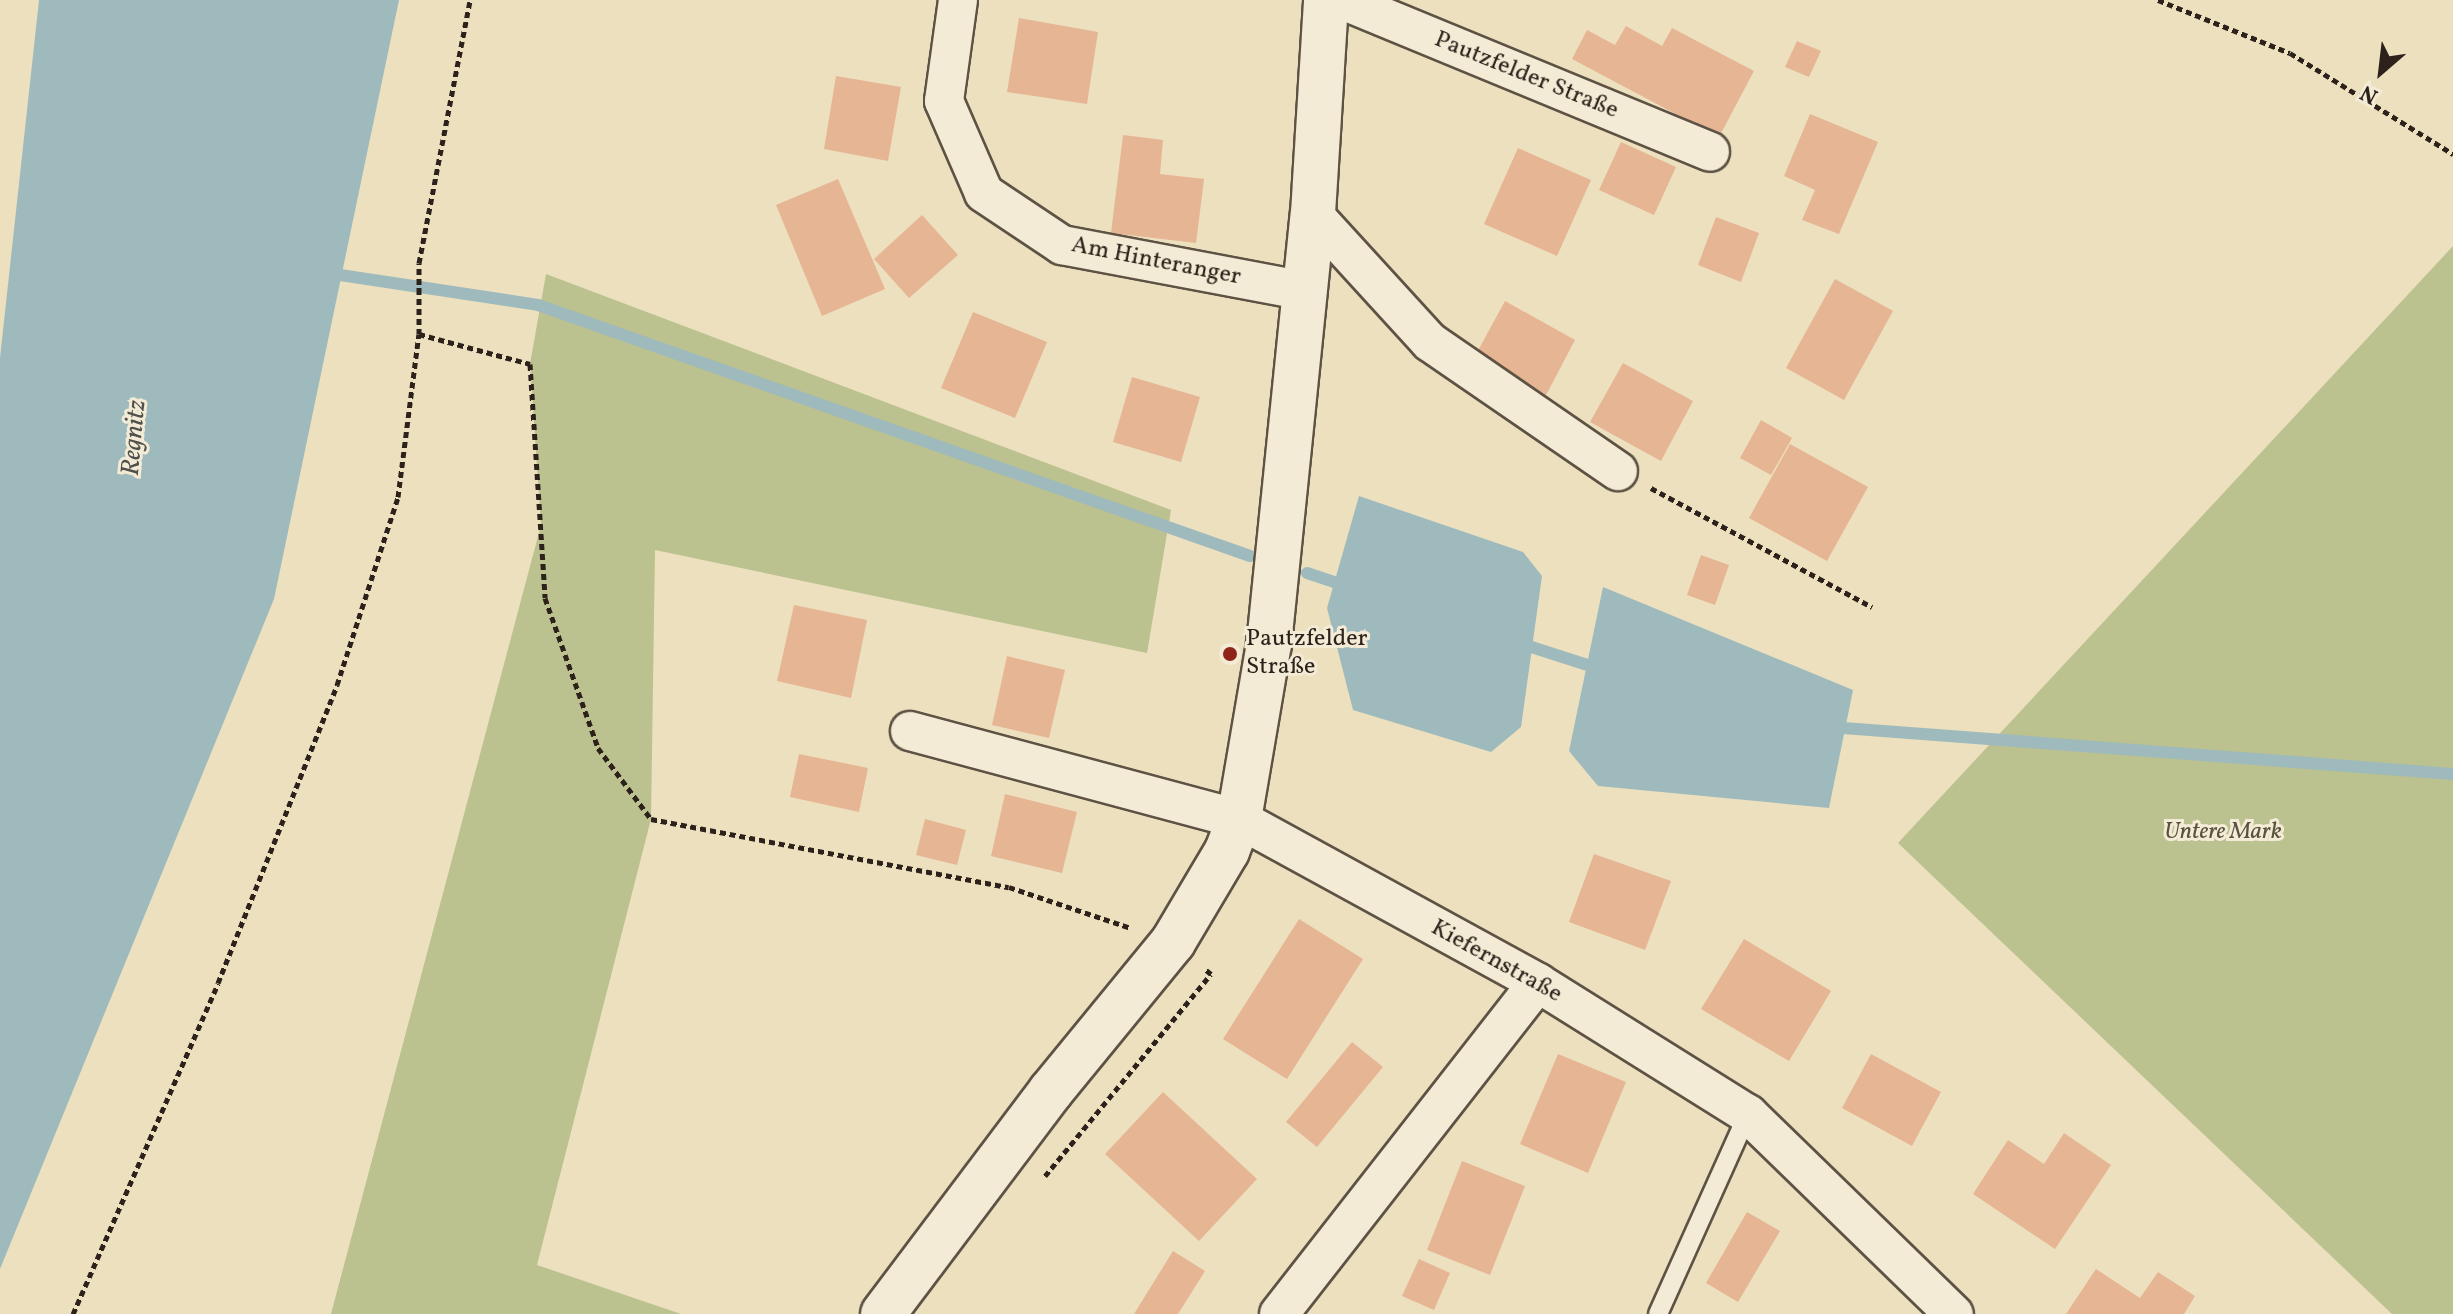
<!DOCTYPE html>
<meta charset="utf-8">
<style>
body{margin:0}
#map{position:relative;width:2453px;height:1314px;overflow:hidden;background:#ece0be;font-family:Vollkorn,serif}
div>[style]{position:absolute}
.green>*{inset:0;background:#bbc18f}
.water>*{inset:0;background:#9fbabd}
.stream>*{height:12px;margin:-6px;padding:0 6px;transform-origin:6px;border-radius:6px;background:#9fbabd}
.building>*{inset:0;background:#e6b594}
.path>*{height:5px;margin-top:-2.5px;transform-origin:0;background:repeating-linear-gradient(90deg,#2d221b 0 6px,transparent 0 10px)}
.roads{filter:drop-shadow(2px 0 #5d5244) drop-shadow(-2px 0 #5d5244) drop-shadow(0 2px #5d5244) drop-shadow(0 -2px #5d5244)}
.lane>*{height:18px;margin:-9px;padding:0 9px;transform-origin:9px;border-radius:9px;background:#f3ebd5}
.street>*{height:38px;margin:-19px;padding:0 19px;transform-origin:19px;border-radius:19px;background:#f3ebd5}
.secondary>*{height:44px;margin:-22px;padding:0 22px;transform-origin:22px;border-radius:22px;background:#f3ebd5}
.dots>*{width:22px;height:22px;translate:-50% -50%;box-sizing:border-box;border:4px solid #f3ebd5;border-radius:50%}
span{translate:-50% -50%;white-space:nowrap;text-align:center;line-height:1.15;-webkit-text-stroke:6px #f3ebd5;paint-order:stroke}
.street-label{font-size:24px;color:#2d221b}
.poi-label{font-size:24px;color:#2d221b}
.left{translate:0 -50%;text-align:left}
.park-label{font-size:24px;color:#58523e;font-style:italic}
.water-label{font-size:26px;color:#4f504c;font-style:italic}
.north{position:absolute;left:2341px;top:32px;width:80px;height:80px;-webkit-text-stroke:6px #f3ebd5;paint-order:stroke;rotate:208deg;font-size:22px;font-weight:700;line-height:32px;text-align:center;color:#2d221b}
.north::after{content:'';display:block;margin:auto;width:28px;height:36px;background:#2d221b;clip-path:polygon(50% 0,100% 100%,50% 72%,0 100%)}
</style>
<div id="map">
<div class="green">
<div style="clip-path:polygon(2453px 246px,2453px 1314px,2392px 1314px,1898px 843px)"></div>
<div style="clip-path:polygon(546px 274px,1171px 510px,1147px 653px,655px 550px,651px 819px,537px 1265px,681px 1314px,331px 1314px,541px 525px,530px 364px)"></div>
</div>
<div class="water">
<div style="clip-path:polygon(39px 0,399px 0,274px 599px,0 1269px,0 358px)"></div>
<div style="clip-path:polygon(1359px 496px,1523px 552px,1542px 576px,1521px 727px,1491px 752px,1353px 710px,1327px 608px)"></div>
<div style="clip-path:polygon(1603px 587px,1853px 690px,1829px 808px,1598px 786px,1569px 751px)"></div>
</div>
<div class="stream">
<div style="left:327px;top:273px;width:213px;rotate:8.6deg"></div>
<div style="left:538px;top:305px;width:755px;rotate:19.42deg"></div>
<div style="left:1307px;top:573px;width:44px;rotate:18.4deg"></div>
<div style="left:1519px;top:643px;width:85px;rotate:17.8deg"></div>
<div style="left:1830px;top:727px;width:625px;rotate:4.31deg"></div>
</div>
<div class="building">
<div style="clip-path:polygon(1019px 18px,1098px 32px,1087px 104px,1007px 92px)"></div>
<div style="clip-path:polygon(1626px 26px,1662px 46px,1672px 28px,1754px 71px,1719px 137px,1572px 59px,1587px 30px,1615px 45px)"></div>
<div style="clip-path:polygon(1797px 41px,1821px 51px,1809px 77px,1785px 67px)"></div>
<div style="clip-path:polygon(836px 76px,901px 87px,888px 161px,824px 149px)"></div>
<div style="clip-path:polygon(1810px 114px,1878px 142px,1839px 234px,1802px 220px,1815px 190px,1784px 176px)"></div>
<div style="clip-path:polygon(1123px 135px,1163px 140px,1160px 174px,1204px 179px,1196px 243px,1111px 233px)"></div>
<div style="clip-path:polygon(1621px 142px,1676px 167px,1654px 215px,1599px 190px)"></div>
<div style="clip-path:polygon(1518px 148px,1591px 180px,1557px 256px,1484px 224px)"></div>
<div style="clip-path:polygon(838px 179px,885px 289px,822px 316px,776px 205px)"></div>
<div style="clip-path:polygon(922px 215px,958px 255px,909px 298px,874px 259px)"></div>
<div style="clip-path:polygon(1716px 217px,1759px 233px,1741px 282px,1698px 265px)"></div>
<div style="clip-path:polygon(1835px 279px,1893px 311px,1844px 400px,1786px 368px)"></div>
<div style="clip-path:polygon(1505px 301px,1575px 340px,1546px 395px,1475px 356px)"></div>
<div style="clip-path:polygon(973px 312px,1047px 342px,1015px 418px,941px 388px)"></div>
<div style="clip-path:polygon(1623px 363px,1693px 401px,1661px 461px,1590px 422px)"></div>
<div style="clip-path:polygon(1132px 377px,1200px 397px,1181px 462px,1113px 442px)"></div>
<div style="clip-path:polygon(1761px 420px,1792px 438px,1771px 475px,1740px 458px)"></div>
<div style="clip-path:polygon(1790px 444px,1868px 487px,1827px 561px,1749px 518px)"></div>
<div style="clip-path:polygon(1701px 555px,1729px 565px,1715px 605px,1687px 595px)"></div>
<div style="clip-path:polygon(794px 605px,867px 620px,851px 698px,777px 681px)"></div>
<div style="clip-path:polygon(1007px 656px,1065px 670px,1049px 738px,992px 725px)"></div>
<div style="clip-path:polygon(799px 754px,868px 768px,859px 812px,790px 797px)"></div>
<div style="clip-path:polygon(1005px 794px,1077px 812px,1062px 873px,991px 856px)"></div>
<div style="clip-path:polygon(925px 819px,966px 830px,957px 865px,916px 855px)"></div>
<div style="clip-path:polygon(1594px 854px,1671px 881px,1645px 950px,1569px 922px)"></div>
<div style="clip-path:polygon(1299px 919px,1363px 959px,1287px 1079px,1223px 1039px)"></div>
<div style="clip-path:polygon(1744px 939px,1831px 991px,1789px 1061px,1701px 1009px)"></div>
<div style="clip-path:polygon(1352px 1042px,1383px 1067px,1317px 1147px,1286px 1122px)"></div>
<div style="clip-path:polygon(1558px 1054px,1626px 1082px,1588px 1173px,1520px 1144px)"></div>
<div style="clip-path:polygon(1871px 1054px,1941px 1092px,1912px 1146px,1842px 1108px)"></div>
<div style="clip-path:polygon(1163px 1092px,1257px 1179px,1199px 1241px,1105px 1154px)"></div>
<div style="clip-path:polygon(2064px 1133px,2111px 1165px,2055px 1249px,1973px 1194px,2008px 1140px,2044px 1164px)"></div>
<div style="clip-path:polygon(1462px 1161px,1525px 1186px,1490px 1275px,1427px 1250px)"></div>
<div style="clip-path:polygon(1747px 1212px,1780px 1231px,1738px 1302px,1706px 1283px)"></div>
<div style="clip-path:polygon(1173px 1251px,1205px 1271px,1178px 1314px,1134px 1314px)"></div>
<div style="clip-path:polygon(1419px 1259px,1450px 1273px,1434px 1310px,1402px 1296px)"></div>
<div style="clip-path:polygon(2096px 1269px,2140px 1298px,2158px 1272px,2195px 1296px,2184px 1314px,2066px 1314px)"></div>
</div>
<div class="path">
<div style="left:2158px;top:0;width:142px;rotate:21.9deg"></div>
<div style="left:2290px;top:53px;width:192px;rotate:31.8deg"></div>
<div style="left:419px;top:334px;width:115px;rotate:15.1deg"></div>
<div style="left:530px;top:364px;width:234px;rotate:86.3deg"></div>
<div style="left:545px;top:598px;width:159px;rotate:70.5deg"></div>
<div style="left:598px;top:748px;width:89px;rotate:53.3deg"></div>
<div style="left:651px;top:819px;width:364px;rotate:10.8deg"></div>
<div style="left:1009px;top:887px;width:129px;rotate:18.6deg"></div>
<div style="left:1651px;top:488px;width:251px;rotate:28.3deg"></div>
<div style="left:1045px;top:1176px;width:261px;rotate:-50.6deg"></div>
<div style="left:1211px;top:974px;width:8px;rotate:-140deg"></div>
<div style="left:73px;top:1314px;width:361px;rotate:-66.3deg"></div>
<div style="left:218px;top:983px;width:321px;rotate:-68.2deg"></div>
<div style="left:337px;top:685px;width:198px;rotate:-72deg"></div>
<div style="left:398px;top:497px;width:164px;rotate:-82.7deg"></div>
<div style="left:419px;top:334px;width:71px;rotate:-90deg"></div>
<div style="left:419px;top:263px;width:268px;rotate:-79deg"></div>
</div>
<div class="roads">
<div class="lane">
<div style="left:1658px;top:1314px;width:219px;rotate:-65.8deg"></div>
</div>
<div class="street">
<div style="left:958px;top:0;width:102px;rotate:97.9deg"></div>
<div style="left:944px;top:101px;width:100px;rotate:66.5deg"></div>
<div style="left:984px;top:193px;width:94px;rotate:33.7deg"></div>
<div style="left:1062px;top:245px;width:247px;rotate:10.7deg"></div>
<div style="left:1342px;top:0;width:398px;rotate:22.4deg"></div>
<div style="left:1313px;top:214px;width:173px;rotate:47.6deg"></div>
<div style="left:1430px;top:342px;width:228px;rotate:34.5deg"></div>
<div style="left:910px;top:731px;width:341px;rotate:15deg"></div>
<div style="left:1239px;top:819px;width:341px;rotate:28.7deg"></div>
<div style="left:1538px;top:983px;width:248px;rotate:32deg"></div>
<div style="left:1748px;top:1114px;width:287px;rotate:44.2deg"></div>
<div style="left:1279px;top:1314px;width:420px;rotate:-52deg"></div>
</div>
<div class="secondary">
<div style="left:883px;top:1314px;width:279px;rotate:-53deg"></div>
<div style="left:1051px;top:1091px;width:193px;rotate:-50.7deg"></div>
<div style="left:1173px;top:942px;width:106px;rotate:-59.3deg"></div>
<div style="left:1227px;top:851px;width:34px;rotate:-69deg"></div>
<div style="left:1239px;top:819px;width:178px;rotate:-80.3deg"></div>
<div style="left:1269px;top:644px;width:432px;rotate:-84.2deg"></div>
<div style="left:1313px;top:214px;width:214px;rotate:-86.5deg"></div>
</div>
</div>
<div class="dots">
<div style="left:1230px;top:654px;background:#8f2418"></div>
</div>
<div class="street-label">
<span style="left:1526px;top:76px;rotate:22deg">Pautzfelder Straße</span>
<span style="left:1156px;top:262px;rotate:11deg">Am Hinteranger</span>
<span style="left:1496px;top:962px;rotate:29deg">Kiefernstraße</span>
</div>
<div class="poi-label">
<span class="left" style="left:1246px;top:654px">Pautzfelder<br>Straße</span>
</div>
<div class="park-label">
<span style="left:2223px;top:833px">Untere Mark</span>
</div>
<div class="water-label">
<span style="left:135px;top:438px;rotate:-85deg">Regnitz</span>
</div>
<div class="north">N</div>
</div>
